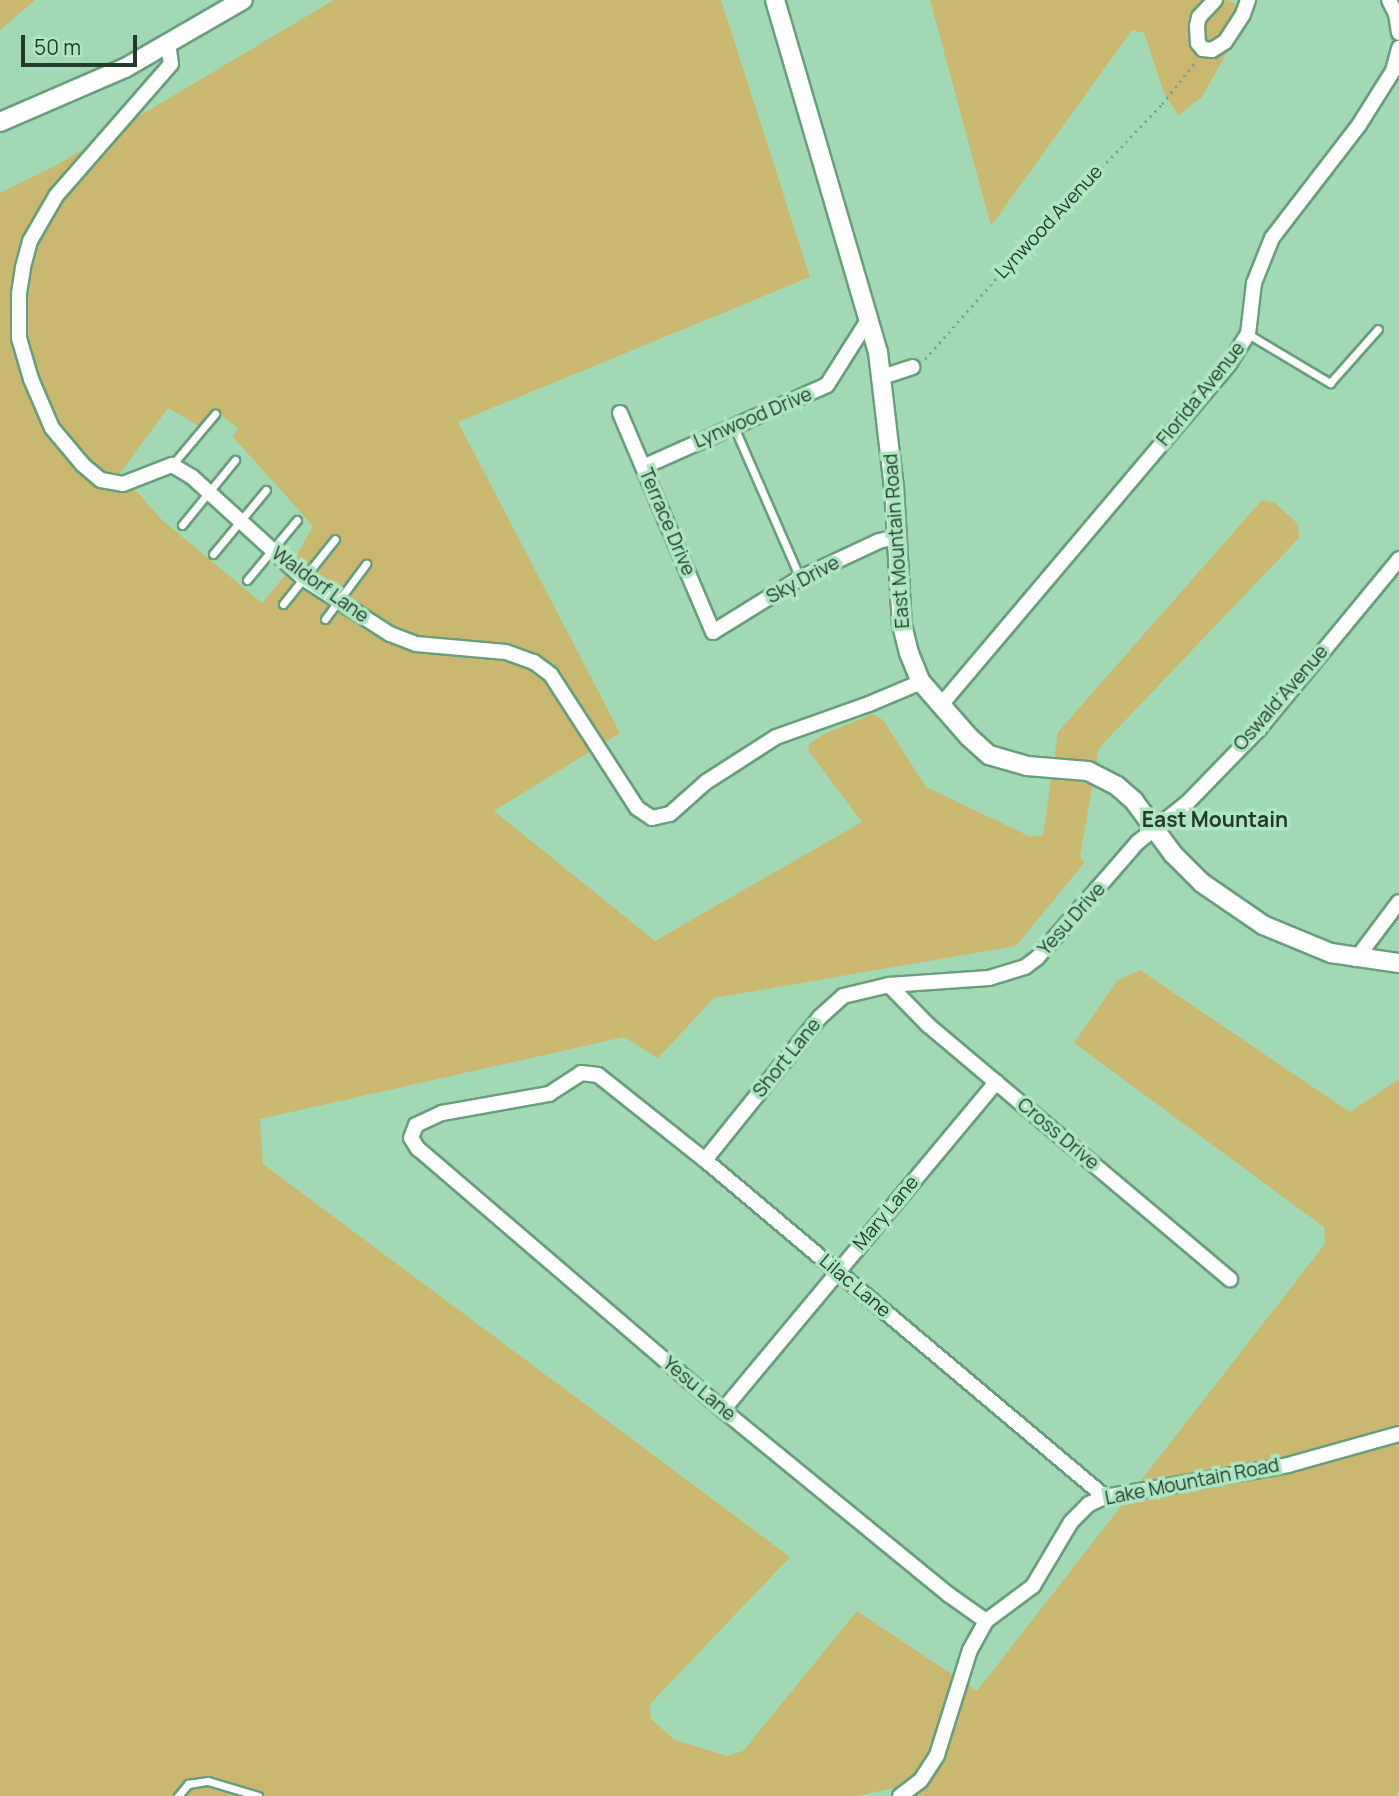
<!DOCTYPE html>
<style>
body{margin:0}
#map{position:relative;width:1399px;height:1796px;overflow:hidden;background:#a1d9b4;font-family:Manrope,sans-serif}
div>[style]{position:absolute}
.green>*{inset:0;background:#cab871}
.path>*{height:2.5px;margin-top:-1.25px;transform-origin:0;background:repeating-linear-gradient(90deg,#76a386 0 2px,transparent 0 7px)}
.roads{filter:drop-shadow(2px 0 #679e7b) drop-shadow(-2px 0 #679e7b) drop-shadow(0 2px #679e7b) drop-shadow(0 -2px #679e7b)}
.service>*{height:7px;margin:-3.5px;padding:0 3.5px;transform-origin:3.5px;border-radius:3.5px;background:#fff}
.minor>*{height:14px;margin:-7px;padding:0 7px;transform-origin:7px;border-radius:7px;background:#fff}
.tertiary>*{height:18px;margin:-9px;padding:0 9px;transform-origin:9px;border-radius:9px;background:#fff}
span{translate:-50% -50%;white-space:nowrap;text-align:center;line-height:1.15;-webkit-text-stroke:7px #ade6c1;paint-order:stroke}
.street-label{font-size:19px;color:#243b2c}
.neighbourhood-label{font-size:21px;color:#243b2c;font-weight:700}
.scale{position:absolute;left:21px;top:35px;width:116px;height:32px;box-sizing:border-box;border:4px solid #243b2c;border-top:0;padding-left:9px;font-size:21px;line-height:24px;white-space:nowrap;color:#243b2c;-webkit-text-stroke:5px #ade6c1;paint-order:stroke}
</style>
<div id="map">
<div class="green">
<div style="clip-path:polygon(0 0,35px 0,0 30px)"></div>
<div style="clip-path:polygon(evenodd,334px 0,721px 0,810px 277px,458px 422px,620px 733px,494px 811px,655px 941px,862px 822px,808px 750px,810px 743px,824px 734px,873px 714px,883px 720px,926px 787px,1031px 837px,1043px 835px,1058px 732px,1262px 500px,1275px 503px,1298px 524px,1299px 538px,1099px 748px,1080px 856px,1084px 863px,1016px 946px,714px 998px,658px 1058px,624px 1037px,260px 1119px,263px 1164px,790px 1557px,650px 1704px,651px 1719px,675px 1740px,728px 1756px,743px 1751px,857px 1611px,977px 1691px,1325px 1244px,1324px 1227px,1074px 1043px,1117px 981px,1140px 970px,1350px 1112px,1399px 1079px,1399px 1790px,1396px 1796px,918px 1796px,927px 1781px,856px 1796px,0 1796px,0 193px,55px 166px,334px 0,168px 408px,206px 430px,219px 414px,238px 428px,233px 437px,313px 526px,287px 573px,262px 603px,162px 520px,120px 473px,168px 408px)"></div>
<div style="clip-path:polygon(930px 0,1228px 0,1247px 10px,1243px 33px,1226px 54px,1202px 97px,1178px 115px,1164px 93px,1144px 33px,1132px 30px,991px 226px)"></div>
</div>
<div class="path">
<div style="left:925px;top:359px;width:113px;rotate:-48.6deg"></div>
<div style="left:1000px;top:274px;width:235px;rotate:-46.4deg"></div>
<div style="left:1162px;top:104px;width:55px;rotate:-51.7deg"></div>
</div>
<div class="roads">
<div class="service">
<div style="left:1248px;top:334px;width:96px;rotate:30.9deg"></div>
<div style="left:1330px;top:383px;width:72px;rotate:-48.4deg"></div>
<div style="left:734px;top:427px;width:165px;rotate:66.4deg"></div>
<div style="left:172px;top:465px;width:67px;rotate:-49.9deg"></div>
<div style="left:182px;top:525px;width:84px;rotate:-50.8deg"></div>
<div style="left:213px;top:554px;width:83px;rotate:-50.4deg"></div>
<div style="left:247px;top:580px;width:78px;rotate:-50.2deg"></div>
<div style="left:283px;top:604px;width:83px;rotate:-51.3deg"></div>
<div style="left:325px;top:619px;width:69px;rotate:-53.3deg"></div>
<div style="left:178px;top:1796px;width:16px;rotate:-50deg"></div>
<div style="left:188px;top:1784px;width:20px;rotate:-9deg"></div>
<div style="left:208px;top:1781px;width:52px;rotate:16.7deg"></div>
</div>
<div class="minor">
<div style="left:1215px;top:0;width:23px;rotate:133deg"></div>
<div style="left:1199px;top:17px;width:9px;rotate:103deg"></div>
<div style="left:1197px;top:26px;width:17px;rotate:87deg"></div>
<div style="left:1198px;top:43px;width:8px;rotate:50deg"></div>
<div style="left:1203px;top:49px;width:9px;rotate:6deg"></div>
<div style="left:1212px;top:50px;width:15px;rotate:-32deg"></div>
<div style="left:1225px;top:42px;width:33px;rotate:-57deg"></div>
<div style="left:1243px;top:14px;width:15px;rotate:-70deg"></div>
<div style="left:1389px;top:0;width:16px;rotate:63deg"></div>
<div style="left:1396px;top:14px;width:19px;rotate:81deg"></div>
<div style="left:168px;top:43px;width:21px;rotate:82deg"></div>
<div style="left:171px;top:64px;width:175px;rotate:131.1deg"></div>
<div style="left:56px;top:196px;width:52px;rotate:120deg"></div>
<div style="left:30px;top:241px;width:28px;rotate:105deg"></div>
<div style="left:23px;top:268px;width:26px;rotate:99deg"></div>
<div style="left:19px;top:294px;width:44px;rotate:90deg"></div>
<div style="left:19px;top:338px;width:43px;rotate:73.7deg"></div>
<div style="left:31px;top:379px;width:53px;rotate:66.8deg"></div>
<div style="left:52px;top:428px;width:48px;rotate:50deg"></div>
<div style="left:83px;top:465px;width:23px;rotate:40deg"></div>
<div style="left:101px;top:480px;width:22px;rotate:10deg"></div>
<div style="left:123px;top:484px;width:53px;rotate:-21.2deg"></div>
<div style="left:172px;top:465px;width:23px;rotate:31deg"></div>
<div style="left:192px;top:477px;width:150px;rotate:42.3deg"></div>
<div style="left:303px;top:578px;width:103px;rotate:32.8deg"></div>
<div style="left:390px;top:634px;width:28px;rotate:21deg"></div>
<div style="left:416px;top:644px;width:90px;rotate:5.1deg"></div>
<div style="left:506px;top:652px;width:30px;rotate:20deg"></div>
<div style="left:534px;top:662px;width:21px;rotate:37deg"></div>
<div style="left:551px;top:675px;width:158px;rotate:57.1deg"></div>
<div style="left:637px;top:808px;width:18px;rotate:34deg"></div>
<div style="left:652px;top:818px;width:18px;rotate:-13deg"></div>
<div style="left:670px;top:814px;width:48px;rotate:-41.6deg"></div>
<div style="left:706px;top:782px;width:83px;rotate:-32.7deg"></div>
<div style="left:776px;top:737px;width:99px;rotate:-19.5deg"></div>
<div style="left:869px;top:704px;width:56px;rotate:-22.9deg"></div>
<div style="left:882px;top:377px;width:32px;rotate:-18deg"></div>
<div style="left:620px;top:413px;width:238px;rotate:67deg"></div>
<div style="left:713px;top:632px;width:102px;rotate:-31.8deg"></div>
<div style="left:800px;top:578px;width:87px;rotate:-25.1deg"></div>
<div style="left:879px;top:541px;width:18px;rotate:-13deg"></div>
<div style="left:643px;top:467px;width:201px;rotate:-24deg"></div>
<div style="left:827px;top:385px;width:80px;rotate:-57.7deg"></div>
<div style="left:941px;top:705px;width:446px;rotate:-49.8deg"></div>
<div style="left:1229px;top:364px;width:36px;rotate:-58deg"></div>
<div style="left:1248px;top:334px;width:51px;rotate:-83.3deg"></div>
<div style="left:1254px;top:283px;width:48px;rotate:-68.2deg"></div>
<div style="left:1272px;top:238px;width:143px;rotate:-52.4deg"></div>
<div style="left:1359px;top:125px;width:64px;rotate:-57.8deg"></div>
<div style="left:1393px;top:71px;width:24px;rotate:-75deg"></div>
<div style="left:1356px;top:959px;width:71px;rotate:-53deg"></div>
<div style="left:889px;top:985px;width:56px;rotate:45.7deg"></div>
<div style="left:928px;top:1025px;width:395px;rotate:40.1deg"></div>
<div style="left:705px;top:1160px;width:184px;rotate:-51.2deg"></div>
<div style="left:820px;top:1017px;width:31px;rotate:-42deg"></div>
<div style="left:843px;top:996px;width:47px;rotate:-13.4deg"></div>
<div style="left:889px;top:985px;width:100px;rotate:-4deg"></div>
<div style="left:989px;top:978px;width:38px;rotate:-17deg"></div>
<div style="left:1025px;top:967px;width:15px;rotate:-37deg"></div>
<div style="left:1037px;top:958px;width:154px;rotate:-49deg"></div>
<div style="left:1138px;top:842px;width:63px;rotate:-38.5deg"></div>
<div style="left:1187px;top:803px;width:103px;rotate:-45.8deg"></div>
<div style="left:1259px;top:729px;width:220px;rotate:-50.5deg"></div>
<div style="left:723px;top:1410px;width:427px;rotate:-50.2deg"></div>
<div style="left:986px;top:1621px;width:45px;rotate:-144.9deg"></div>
<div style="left:949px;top:1595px;width:292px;rotate:-140.7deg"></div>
<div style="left:723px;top:1410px;width:401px;rotate:-139.4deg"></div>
<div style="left:418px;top:1149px;width:13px;rotate:-122deg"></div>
<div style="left:411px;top:1138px;width:14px;rotate:-69deg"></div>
<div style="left:416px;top:1125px;width:29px;rotate:-25deg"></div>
<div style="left:442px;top:1113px;width:109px;rotate:-10.1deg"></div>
<div style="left:549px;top:1094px;width:38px;rotate:-33deg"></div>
<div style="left:581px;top:1073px;width:17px;rotate:7deg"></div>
<div style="left:598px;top:1075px;width:137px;rotate:38.5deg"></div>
<div style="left:705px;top:1160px;width:523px;rotate:40.11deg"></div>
<div style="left:900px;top:1796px;width:26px;rotate:-37deg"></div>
<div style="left:921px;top:1780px;width:30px;rotate:-57deg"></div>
<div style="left:937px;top:1755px;width:110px;rotate:-72.6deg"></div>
<div style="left:970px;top:1650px;width:33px;rotate:-61deg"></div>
<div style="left:986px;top:1621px;width:59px;rotate:-36.7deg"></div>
<div style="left:1033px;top:1586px;width:74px;rotate:-59.3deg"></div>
<div style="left:1071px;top:1522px;width:25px;rotate:-45deg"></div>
<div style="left:1089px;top:1504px;width:17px;rotate:-24deg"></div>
<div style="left:1105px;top:1497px;width:186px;rotate:-9.9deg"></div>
<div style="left:1288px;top:1465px;width:115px;rotate:-15.6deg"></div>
</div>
<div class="tertiary">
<div style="left:775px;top:0;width:367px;rotate:73.7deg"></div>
<div style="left:878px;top:352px;width:137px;rotate:83.3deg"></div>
<div style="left:894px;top:488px;width:137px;rotate:86.7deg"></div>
<div style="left:902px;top:625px;width:29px;rotate:76deg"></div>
<div style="left:909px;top:653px;width:31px;rotate:68deg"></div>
<div style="left:921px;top:682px;width:73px;rotate:48.9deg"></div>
<div style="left:969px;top:737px;width:27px;rotate:42deg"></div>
<div style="left:989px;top:755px;width:40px;rotate:16deg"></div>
<div style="left:1027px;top:766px;width:61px;rotate:4.7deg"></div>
<div style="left:1088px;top:771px;width:33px;rotate:27deg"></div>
<div style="left:1117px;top:786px;width:23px;rotate:41deg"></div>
<div style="left:1134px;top:801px;width:66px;rotate:53.7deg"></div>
<div style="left:1173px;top:854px;width:41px;rotate:45deg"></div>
<div style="left:1202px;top:883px;width:74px;rotate:34.5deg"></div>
<div style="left:1263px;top:925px;width:74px;rotate:22.4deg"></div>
<div style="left:1331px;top:953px;width:69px;rotate:8.4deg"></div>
<div style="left:0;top:122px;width:136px;rotate:-23.4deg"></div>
<div style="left:125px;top:68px;width:136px;rotate:-30deg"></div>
</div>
</div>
<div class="street-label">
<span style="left:1049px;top:222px;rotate:-47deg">Lynwood Avenue</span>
<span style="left:1201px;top:394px;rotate:-51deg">Florida Avenue</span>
<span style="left:753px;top:418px;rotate:-23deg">Lynwood Drive</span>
<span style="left:667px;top:522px;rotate:67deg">Terrace Drive</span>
<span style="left:897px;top:541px;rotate:-94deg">East Mountain Road</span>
<span style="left:803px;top:580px;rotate:-28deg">Sky Drive</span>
<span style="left:320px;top:585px;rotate:36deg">Waldorf Lane</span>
<span style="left:1281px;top:698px;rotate:-49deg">Oswald Avenue</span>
<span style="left:1072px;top:919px;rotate:-48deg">Yesu Drive</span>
<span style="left:787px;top:1058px;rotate:-51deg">Short Lane</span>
<span style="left:1058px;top:1134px;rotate:40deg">Cross Drive</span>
<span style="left:886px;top:1213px;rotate:-50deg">Mary Lane</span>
<span style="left:855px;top:1286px;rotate:40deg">Lilac Lane</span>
<span style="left:699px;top:1389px;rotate:40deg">Yesu Lane</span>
<span style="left:1192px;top:1482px;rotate:-11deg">Lake Mountain Road</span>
</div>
<div class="neighbourhood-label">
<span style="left:1215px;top:819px">East Mountain</span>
</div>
<div class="scale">50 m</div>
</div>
